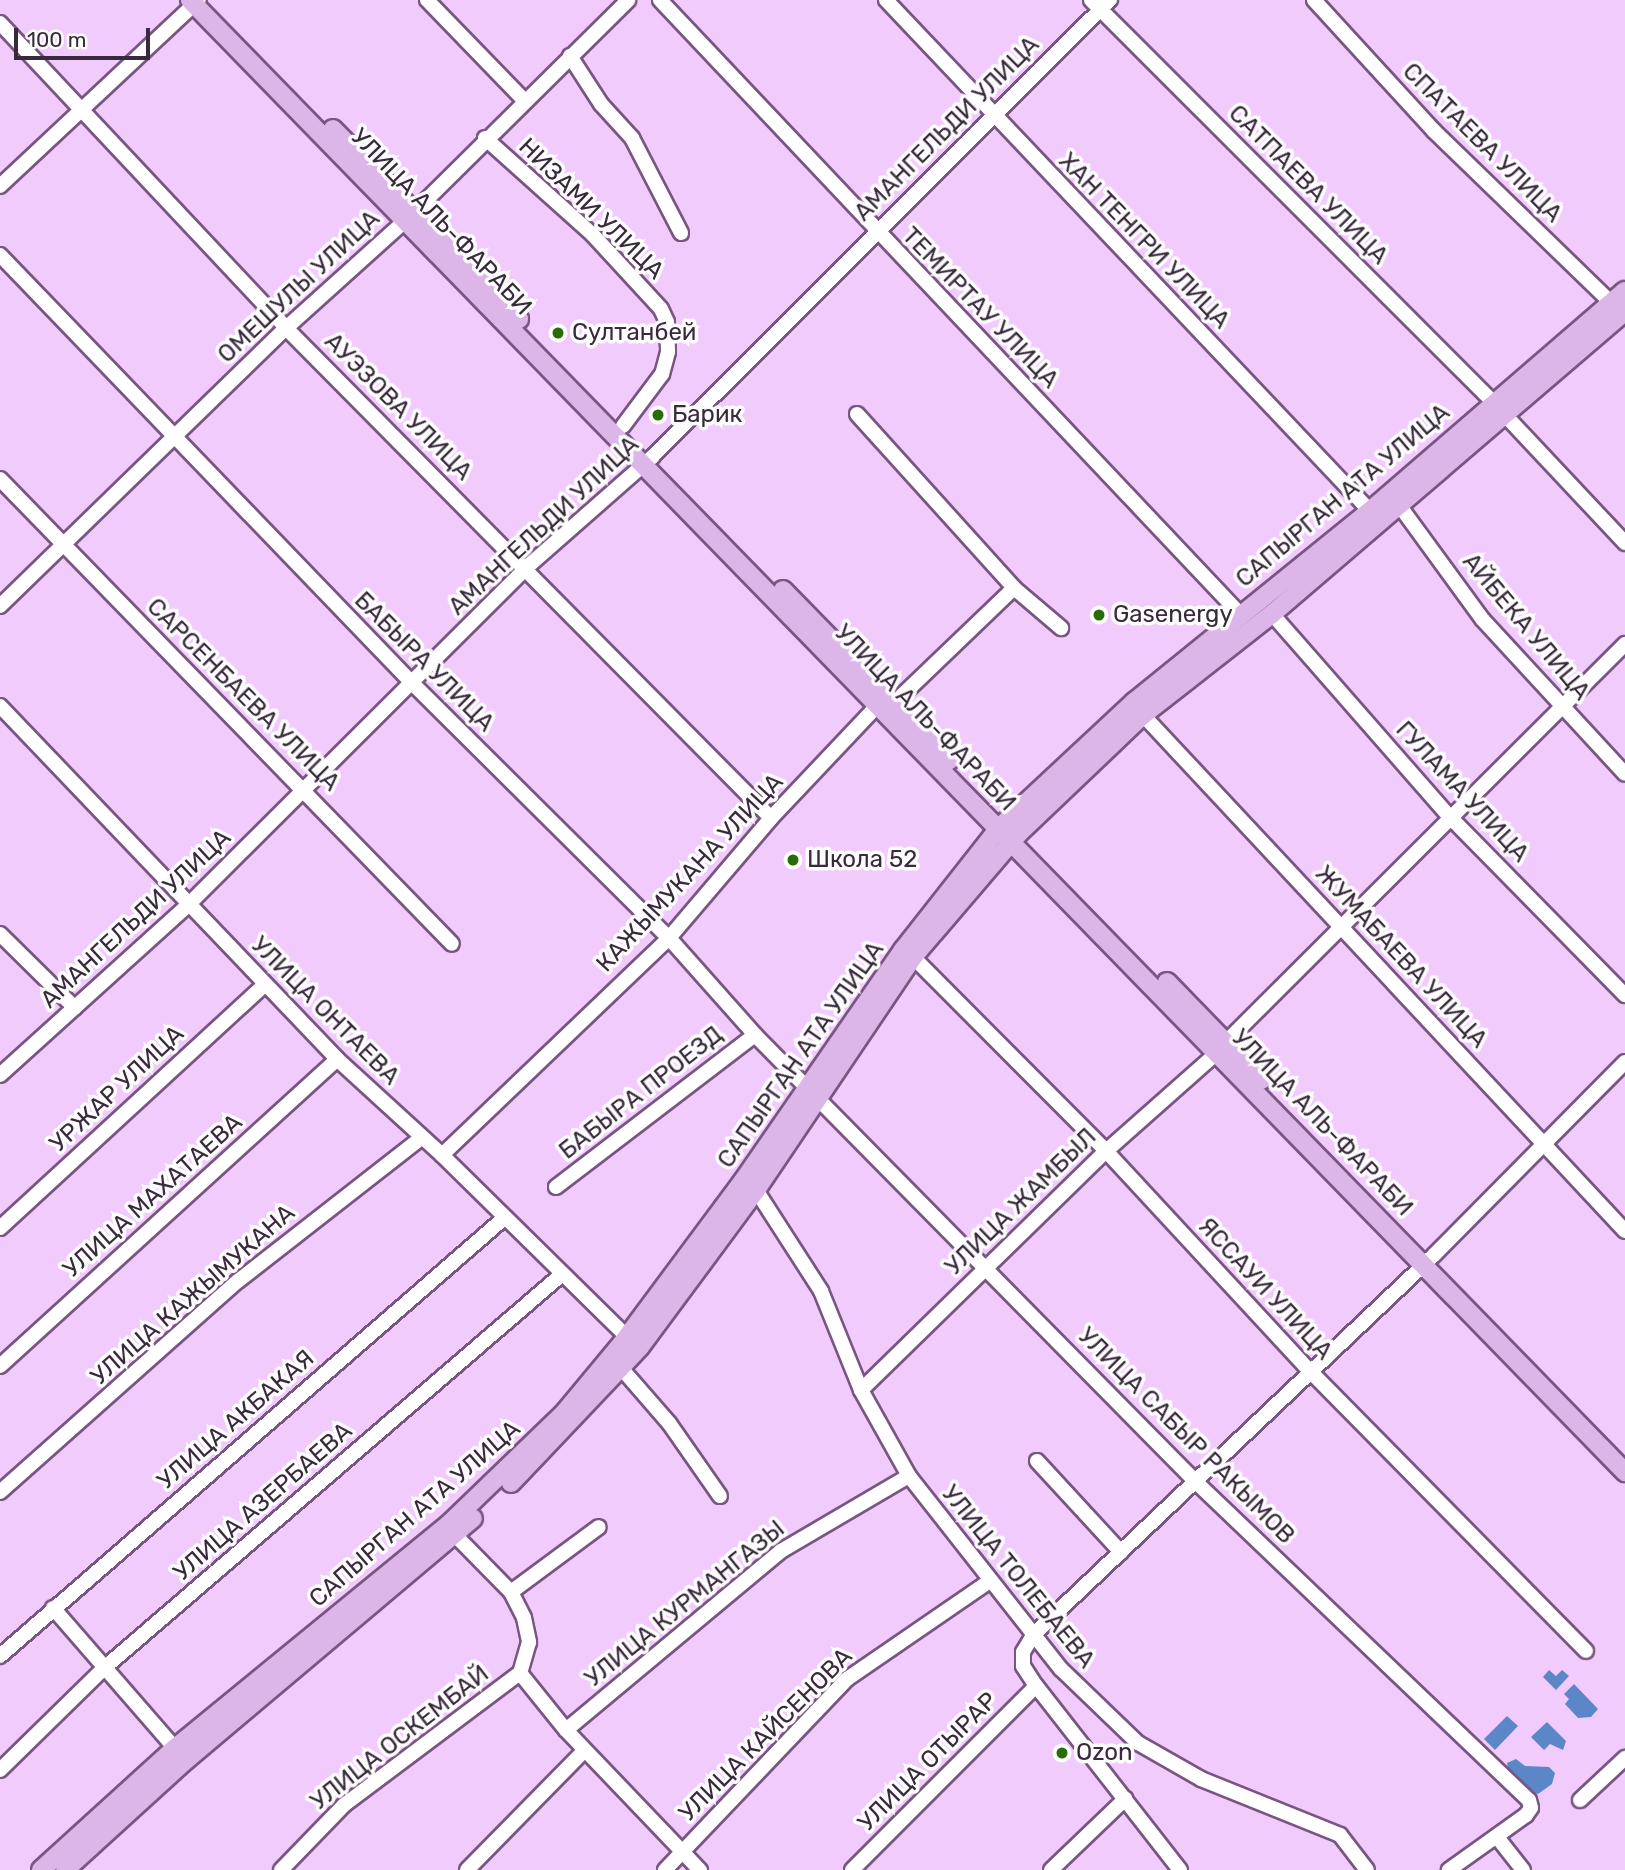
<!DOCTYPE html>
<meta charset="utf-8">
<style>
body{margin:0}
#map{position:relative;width:1625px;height:1870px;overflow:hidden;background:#f2cbfd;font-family:Rubik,sans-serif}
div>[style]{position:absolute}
.water>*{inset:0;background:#5b86c8}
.roads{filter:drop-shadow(2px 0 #785682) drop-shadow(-2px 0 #785682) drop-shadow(0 2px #785682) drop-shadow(0 -2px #785682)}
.minor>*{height:14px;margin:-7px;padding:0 7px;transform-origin:7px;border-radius:7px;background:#fff}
.major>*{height:18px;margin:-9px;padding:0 9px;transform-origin:9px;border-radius:9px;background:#dcb6e8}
.dots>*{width:19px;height:19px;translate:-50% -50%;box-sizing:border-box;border:4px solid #fcfcfc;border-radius:50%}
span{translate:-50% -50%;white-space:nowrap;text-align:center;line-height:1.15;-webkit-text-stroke:7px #fcfcfc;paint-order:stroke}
.street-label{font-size:24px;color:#38293c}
.poi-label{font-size:24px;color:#38293c}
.left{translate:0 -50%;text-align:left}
.scale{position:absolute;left:14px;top:28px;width:136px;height:32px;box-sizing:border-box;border:4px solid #38293c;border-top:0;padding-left:9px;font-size:21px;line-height:24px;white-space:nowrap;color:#38293c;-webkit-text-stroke:5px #fcfcfc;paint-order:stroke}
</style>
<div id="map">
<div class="water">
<div style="clip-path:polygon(1549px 1670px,1556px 1676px,1562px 1670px,1569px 1676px,1556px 1690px,1543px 1677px)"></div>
<div style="clip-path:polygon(1574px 1684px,1598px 1709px,1591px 1717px,1578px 1718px,1565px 1704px,1569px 1699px,1564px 1694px)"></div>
<div style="clip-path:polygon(1507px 1716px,1518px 1726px,1495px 1750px,1484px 1739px)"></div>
<div style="clip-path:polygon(1547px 1722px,1566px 1741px,1563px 1750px,1550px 1744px,1544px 1750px,1531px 1737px)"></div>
<div style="clip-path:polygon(1516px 1759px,1525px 1766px,1549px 1767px,1555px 1773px,1552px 1784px,1538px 1794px,1532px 1792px,1508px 1769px,1507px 1763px)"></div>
</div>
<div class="roads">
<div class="minor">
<div style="left:427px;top:0;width:139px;rotate:45.9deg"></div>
<div style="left:660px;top:0;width:845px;rotate:46.63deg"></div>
<div style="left:886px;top:0;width:704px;rotate:46.55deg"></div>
<div style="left:1091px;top:0;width:569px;rotate:45deg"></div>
<div style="left:1314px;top:0;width:178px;rotate:47.5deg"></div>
<div style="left:1434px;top:131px;width:256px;rotate:44.1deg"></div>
<div style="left:0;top:23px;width:418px;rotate:46.8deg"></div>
<div style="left:286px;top:328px;width:689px;rotate:45.29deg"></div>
<div style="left:570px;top:56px;width:57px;rotate:57.1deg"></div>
<div style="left:601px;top:104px;width:46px;rotate:47.6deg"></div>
<div style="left:632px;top:138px;width:107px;rotate:62.7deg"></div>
<div style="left:485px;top:138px;width:145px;rotate:41.9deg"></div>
<div style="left:593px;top:235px;width:100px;rotate:47.4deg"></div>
<div style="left:661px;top:309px;width:14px;rotate:65deg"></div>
<div style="left:667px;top:322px;width:30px;rotate:88deg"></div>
<div style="left:668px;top:352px;width:23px;rotate:105deg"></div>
<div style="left:662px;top:374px;width:65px;rotate:126.9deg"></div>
<div style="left:0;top:186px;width:272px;rotate:-43.1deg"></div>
<div style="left:0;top:255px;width:595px;rotate:46.09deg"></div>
<div style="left:413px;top:684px;width:361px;rotate:44.8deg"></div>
<div style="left:669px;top:938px;width:130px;rotate:48.4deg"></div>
<div style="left:755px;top:1035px;width:629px;rotate:45.39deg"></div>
<div style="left:1197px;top:1483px;width:459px;rotate:43.7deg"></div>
<div style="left:1529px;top:1800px;width:8px;rotate:76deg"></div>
<div style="left:1531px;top:1808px;width:9px;rotate:126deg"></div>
<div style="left:1526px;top:1815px;width:95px;rotate:144.5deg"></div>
<div style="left:857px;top:414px;width:234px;rotate:47.9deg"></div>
<div style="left:1014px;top:588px;width:175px;rotate:136.2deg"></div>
<div style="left:1504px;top:414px;width:177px;rotate:46.8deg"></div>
<div style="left:0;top:479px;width:648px;rotate:45.81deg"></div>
<div style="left:1399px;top:505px;width:142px;rotate:53.9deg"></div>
<div style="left:1483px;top:620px;width:209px;rotate:47.3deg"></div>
<div style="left:1014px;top:588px;width:62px;rotate:40.4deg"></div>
<div style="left:0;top:606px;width:399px;rotate:-44.2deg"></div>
<div style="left:286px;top:328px;width:160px;rotate:-42deg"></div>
<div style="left:405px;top:221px;width:314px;rotate:-44.7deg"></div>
<div style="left:1272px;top:614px;width:270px;rotate:48.8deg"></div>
<div style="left:1450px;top:817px;width:250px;rotate:45.5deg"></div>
<div style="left:0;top:706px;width:488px;rotate:46.3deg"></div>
<div style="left:337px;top:1059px;width:142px;rotate:42.4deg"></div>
<div style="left:442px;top:1155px;width:260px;rotate:44.5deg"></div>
<div style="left:1143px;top:715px;width:706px;rotate:46.95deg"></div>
<div style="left:0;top:934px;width:105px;rotate:44.6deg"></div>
<div style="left:913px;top:957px;width:274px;rotate:45.1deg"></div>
<div style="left:1106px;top:1151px;width:300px;rotate:47.2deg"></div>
<div style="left:1310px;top:1371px;width:393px;rotate:45.4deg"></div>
<div style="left:1226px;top:1042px;width:564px;rotate:-44.93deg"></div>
<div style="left:0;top:1075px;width:255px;rotate:-42.1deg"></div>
<div style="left:189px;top:904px;width:477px;rotate:-44.9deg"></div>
<div style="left:527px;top:567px;width:167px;rotate:-41.3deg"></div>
<div style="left:652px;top:457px;width:647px;rotate:-44.94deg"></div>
<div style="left:442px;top:1155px;width:314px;rotate:-43.7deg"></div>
<div style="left:669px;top:938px;width:157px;rotate:-49.6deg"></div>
<div style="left:771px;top:818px;width:156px;rotate:-46.6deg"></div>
<div style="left:556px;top:1187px;width:250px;rotate:-37.4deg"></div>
<div style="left:756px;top:1190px;width:120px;rotate:57.2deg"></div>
<div style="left:821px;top:1291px;width:107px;rotate:68deg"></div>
<div style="left:861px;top:1390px;width:98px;rotate:60.8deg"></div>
<div style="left:909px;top:1476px;width:246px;rotate:51.8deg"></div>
<div style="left:1061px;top:1669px;width:107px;rotate:43.9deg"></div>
<div style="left:1138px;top:1743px;width:73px;rotate:29.7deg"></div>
<div style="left:1201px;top:1779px;width:150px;rotate:21.9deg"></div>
<div style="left:1340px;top:1835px;width:44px;rotate:52.4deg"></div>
<div style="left:0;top:1228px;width:360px;rotate:-42.6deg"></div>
<div style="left:0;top:1366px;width:456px;rotate:-42.3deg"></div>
<div style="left:622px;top:1369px;width:72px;rotate:49deg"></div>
<div style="left:669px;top:1423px;width:89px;rotate:55.1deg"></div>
<div style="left:861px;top:1390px;width:342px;rotate:-44.3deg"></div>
<div style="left:1106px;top:1151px;width:149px;rotate:-41.5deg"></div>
<div style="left:1037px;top:1461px;width:124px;rotate:47.3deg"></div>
<div style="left:0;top:1492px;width:318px;rotate:-41.6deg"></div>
<div style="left:238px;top:1281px;width:232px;rotate:-38deg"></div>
<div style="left:455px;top:1535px;width:80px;rotate:45.5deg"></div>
<div style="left:511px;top:1592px;width:29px;rotate:63deg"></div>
<div style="left:524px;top:1618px;width:25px;rotate:78deg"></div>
<div style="left:529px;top:1642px;width:32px;rotate:106deg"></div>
<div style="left:520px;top:1673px;width:73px;rotate:51.1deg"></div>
<div style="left:566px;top:1730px;width:194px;rotate:46.3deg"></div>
<div style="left:511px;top:1592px;width:109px;rotate:-36.5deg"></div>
<div style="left:53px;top:1608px;width:194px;rotate:49deg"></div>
<div style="left:0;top:1656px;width:666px;rotate:-40.98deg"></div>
<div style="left:566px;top:1730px;width:280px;rotate:-39.8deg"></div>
<div style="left:781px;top:1551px;width:148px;rotate:-30.4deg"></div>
<div style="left:0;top:1770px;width:144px;rotate:-44.4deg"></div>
<div style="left:103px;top:1669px;width:604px;rotate:-40.7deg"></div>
<div style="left:1580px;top:1800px;width:62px;rotate:-43deg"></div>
<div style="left:1497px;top:1837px;width:42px;rotate:51.8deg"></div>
<div style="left:281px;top:1870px;width:91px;rotate:-45.9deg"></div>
<div style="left:344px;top:1805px;width:220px;rotate:-36.9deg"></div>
<div style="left:467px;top:1870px;width:168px;rotate:-45.5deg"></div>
<div style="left:665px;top:1870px;width:264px;rotate:-46.4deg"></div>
<div style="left:847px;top:1679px;width:171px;rotate:-34.5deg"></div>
<div style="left:852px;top:1870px;width:260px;rotate:-45deg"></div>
<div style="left:1051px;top:1870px;width:103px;rotate:-43.8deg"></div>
<div style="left:1180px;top:1870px;width:234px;rotate:-128deg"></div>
<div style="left:1036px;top:1686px;width:24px;rotate:-123deg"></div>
<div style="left:1023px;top:1666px;width:14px;rotate:-90deg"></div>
<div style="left:1023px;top:1652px;width:21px;rotate:-59deg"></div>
<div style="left:1034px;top:1634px;width:550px;rotate:-43.45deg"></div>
<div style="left:1433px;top:1256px;width:273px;rotate:-45.3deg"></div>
</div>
<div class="major">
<div style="left:190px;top:0;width:2056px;rotate:45.73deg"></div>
<div style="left:333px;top:129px;width:266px;rotate:45.6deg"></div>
<div style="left:783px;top:590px;width:238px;rotate:45.7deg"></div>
<div style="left:1167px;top:982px;width:136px;rotate:45.9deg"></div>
<div style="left:511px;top:1483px;width:187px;rotate:-46.5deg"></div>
<div style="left:640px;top:1347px;width:195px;rotate:-53.5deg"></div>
<div style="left:756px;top:1190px;width:281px;rotate:-56deg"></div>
<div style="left:913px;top:957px;width:163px;rotate:-49.5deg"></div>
<div style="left:1019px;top:833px;width:171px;rotate:-43.6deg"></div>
<div style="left:1143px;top:715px;width:164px;rotate:-38.1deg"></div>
<div style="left:1272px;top:614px;width:465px;rotate:-40.6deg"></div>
<div style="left:41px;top:1870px;width:180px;rotate:-42.3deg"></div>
<div style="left:174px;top:1749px;width:355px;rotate:-39.3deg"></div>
<div style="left:449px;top:1524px;width:160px;rotate:-44deg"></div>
<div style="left:564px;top:1413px;width:99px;rotate:-50.3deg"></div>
<div style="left:627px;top:1337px;width:194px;rotate:-53.4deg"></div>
<div style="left:743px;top:1181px;width:281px;rotate:-55.3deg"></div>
<div style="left:903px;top:950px;width:155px;rotate:-51.8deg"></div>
<div style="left:999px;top:828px;width:185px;rotate:-43deg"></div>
<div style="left:1134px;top:702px;width:304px;rotate:-39deg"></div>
<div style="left:1370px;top:511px;width:337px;rotate:-40.8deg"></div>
<div style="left:65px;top:1870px;width:164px;rotate:-42.3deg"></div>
<div style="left:186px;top:1760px;width:375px;rotate:-40.1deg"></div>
</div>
</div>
<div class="dots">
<div style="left:558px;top:333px;background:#286c05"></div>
<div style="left:658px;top:415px;background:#286c05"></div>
<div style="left:1099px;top:615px;background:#286c05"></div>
<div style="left:793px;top:860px;background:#286c05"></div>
<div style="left:1062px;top:1753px;background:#286c05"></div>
</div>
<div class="street-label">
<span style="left:947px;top:129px;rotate:-45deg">АМАНГЕЛЬДИ УЛИЦА</span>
<span style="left:1482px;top:143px;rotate:45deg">СПАТАЕВА УЛИЦА</span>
<span style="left:1308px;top:185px;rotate:45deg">САТПАЕВА УЛИЦА</span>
<span style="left:591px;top:209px;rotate:44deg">НИЗАМИ УЛИЦА</span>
<span style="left:441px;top:222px;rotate:46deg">УЛИЦА АЛЬ-ФАРАБИ</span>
<span style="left:1144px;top:241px;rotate:46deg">ХАН ТЕНГРИ УЛИЦА</span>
<span style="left:299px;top:287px;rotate:-43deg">ОМЕШУЛЫ УЛИЦА</span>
<span style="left:980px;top:308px;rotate:46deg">ТЕМИРТАУ УЛИЦА</span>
<span style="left:398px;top:407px;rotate:45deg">АУЭЗОВА УЛИЦА</span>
<span style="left:1343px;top:496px;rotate:-40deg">САПЫРГАН АТА УЛИЦА</span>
<span style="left:544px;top:526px;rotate:-43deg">АМАНГЕЛЬДИ УЛИЦА</span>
<span style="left:1526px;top:627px;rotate:50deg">АЙБЕКА УЛИЦА</span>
<span style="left:424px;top:662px;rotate:45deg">БАБЫРА УЛИЦА</span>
<span style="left:243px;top:695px;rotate:45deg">САРСЕНБАЕВА УЛИЦА</span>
<span style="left:925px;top:718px;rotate:46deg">УЛИЦА АЛЬ-ФАРАБИ</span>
<span style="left:1462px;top:792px;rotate:47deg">ГУЛАМА УЛИЦА</span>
<span style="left:690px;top:873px;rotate:-47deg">КАЖЫМУКАНА УЛИЦА</span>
<span style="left:136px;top:919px;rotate:-43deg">АМАНГЕЛЬДИ УЛИЦА</span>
<span style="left:1401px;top:957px;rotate:47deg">ЖУМАБАЕВА УЛИЦА</span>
<span style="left:325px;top:1011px;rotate:45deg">УЛИЦА ОНТАЕВА</span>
<span style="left:801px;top:1055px;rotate:-55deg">САПЫРГАН АТА УЛИЦА</span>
<span style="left:117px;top:1089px;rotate:-43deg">УРЖАР УЛИЦА</span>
<span style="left:641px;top:1093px;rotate:-38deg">БАБЫРА ПРОЕЗД</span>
<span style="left:1322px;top:1123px;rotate:46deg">УЛИЦА АЛЬ-ФАРАБИ</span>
<span style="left:153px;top:1196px;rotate:-42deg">УЛИЦА МАХАТАЕВА</span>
<span style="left:1021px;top:1202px;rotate:-44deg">УЛИЦА ЖАМБЫЛ</span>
<span style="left:1265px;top:1289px;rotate:47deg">ЯССАУИ УЛИЦА</span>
<span style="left:193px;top:1295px;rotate:-41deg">УЛИЦА КАЖЫМУКАНА</span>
<span style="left:236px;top:1420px;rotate:-41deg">УЛИЦА АКБАКАЯ</span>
<span style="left:1186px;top:1436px;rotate:45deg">УЛИЦА САБЫР РАКЫМОВ</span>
<span style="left:263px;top:1502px;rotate:-41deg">УЛИЦА АЗЕРБАЕВА</span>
<span style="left:415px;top:1514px;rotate:-41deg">САПЫРГАН АТА УЛИЦА</span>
<span style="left:1018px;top:1577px;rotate:51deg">УЛИЦА ТОЛЕБАЕВА</span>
<span style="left:685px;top:1604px;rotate:-39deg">УЛИЦА КУРМАНГАЗЫ</span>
<span style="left:766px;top:1735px;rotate:-45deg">УЛИЦА КАЙСЕНОВА</span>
<span style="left:400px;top:1738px;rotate:-38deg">УЛИЦА ОСКЕМБАЙ</span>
<span style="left:928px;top:1762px;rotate:-45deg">УЛИЦА ОТЫРАР</span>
</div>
<div class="poi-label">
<span class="left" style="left:572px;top:333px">Султанбей</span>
<span class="left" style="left:672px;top:415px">Барик</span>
<span class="left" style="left:1113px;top:615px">Gasenergy</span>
<span class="left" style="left:807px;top:860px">Школа 52</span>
<span class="left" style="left:1076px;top:1753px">Ozon</span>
</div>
<div class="scale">100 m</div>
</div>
